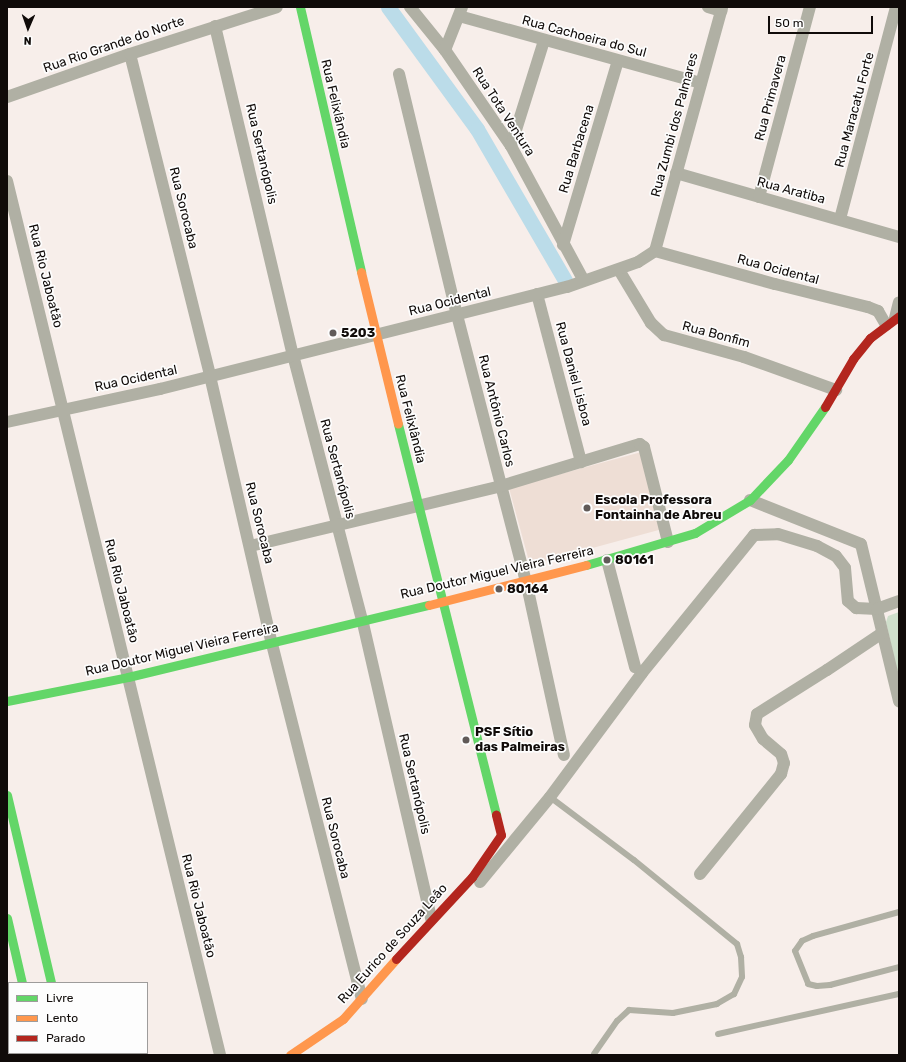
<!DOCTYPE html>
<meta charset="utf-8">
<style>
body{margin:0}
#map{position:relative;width:906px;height:1062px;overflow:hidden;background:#f7eeea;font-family:Rubik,sans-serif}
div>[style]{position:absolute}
.built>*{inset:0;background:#eeded5}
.green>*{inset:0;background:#cfdfcb}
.canal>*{height:15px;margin:-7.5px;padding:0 7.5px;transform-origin:7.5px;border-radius:7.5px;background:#bbdce9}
.lane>*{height:6px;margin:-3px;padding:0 3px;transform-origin:3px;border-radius:3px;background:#b0b0a4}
.street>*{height:12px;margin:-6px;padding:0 6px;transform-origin:6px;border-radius:6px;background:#b0b0a4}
.fast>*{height:9px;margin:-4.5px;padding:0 4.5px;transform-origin:4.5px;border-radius:4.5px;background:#63d668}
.slow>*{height:9px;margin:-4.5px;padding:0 4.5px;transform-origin:4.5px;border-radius:4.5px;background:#ff974d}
.jam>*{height:9px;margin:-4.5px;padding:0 4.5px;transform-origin:4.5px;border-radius:4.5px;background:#b3261e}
.dots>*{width:11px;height:11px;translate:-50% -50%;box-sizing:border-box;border:2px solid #fdfdfd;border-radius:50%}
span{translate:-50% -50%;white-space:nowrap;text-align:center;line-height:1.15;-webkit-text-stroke:3.5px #fdfdfd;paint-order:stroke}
.street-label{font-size:13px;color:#100b09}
.poi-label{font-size:13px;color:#100b09;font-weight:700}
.left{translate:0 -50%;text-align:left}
.frame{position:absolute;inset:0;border:8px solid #100b09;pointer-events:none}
.legend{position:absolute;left:8px;top:982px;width:140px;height:72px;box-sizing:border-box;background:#fdfdfd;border:1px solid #9e9c9b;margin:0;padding:5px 7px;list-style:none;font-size:12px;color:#100b09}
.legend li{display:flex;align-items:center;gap:8px;height:20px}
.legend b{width:20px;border:1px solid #9e9c9b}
.north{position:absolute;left:8px;top:8px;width:40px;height:40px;-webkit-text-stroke:3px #fdfdfd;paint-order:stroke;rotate:182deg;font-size:11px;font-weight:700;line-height:16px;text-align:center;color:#100b09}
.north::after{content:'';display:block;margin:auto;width:14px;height:18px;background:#100b09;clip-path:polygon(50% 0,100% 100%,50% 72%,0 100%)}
.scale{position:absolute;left:768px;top:16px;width:105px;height:18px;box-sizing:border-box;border:2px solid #100b09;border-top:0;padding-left:5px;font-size:12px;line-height:14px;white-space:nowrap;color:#100b09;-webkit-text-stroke:3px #fdfdfd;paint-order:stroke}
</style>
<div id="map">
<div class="built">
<div style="clip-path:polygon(645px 451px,666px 528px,530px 565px,509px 488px)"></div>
</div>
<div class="green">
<div style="clip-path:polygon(899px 612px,899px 679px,886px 622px,888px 616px)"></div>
</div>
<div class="canal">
<div style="left:388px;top:7px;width:151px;rotate:53.9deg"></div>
<div style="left:477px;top:129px;width:175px;rotate:59.8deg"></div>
</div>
<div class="lane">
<div style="left:550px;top:797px;width:105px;rotate:36.9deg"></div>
<div style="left:634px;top:860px;width:133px;rotate:39.2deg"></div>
<div style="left:737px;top:944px;width:14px;rotate:73deg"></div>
<div style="left:741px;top:957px;width:20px;rotate:87deg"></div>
<div style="left:742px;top:977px;width:19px;rotate:115deg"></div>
<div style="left:734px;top:994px;width:20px;rotate:150deg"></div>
<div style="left:717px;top:1004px;width:45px;rotate:168.4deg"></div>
<div style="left:673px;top:1013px;width:44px;rotate:-176.1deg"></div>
<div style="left:629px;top:1010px;width:16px;rotate:137deg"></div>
<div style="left:617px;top:1021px;width:40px;rotate:124.9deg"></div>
<div style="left:899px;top:912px;width:89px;rotate:164.4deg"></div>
<div style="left:813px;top:936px;width:12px;rotate:156deg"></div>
<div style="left:802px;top:941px;width:12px;rotate:125deg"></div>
<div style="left:795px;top:951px;width:35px;rotate:68deg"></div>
<div style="left:808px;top:984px;width:9px;rotate:13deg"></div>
<div style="left:817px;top:986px;width:13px;rotate:-4deg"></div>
<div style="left:830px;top:985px;width:71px;rotate:-14.6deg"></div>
<div style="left:718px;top:1034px;width:185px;rotate:-12.5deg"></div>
</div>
<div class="street">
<div style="left:410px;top:7px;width:55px;rotate:50.9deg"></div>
<div style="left:445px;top:50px;width:116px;rotate:55.5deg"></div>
<div style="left:511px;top:146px;width:153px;rotate:61.6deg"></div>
<div style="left:708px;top:7px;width:14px;rotate:17deg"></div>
<div style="left:459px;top:16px;width:251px;rotate:15.5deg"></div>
<div style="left:215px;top:26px;width:338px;rotate:76.7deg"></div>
<div style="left:293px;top:355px;width:273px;rotate:75.4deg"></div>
<div style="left:362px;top:619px;width:308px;rotate:77deg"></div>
<div style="left:445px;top:50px;width:46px;rotate:-68.4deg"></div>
<div style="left:130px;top:54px;width:332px;rotate:76deg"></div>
<div style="left:210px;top:376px;width:275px;rotate:77deg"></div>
<div style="left:272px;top:644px;width:366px;rotate:75.8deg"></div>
<div style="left:399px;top:74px;width:248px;rotate:76.5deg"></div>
<div style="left:457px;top:315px;width:275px;rotate:75.5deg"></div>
<div style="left:526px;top:581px;width:178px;rotate:77.7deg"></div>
<div style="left:7px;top:97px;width:130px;rotate:-19.3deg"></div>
<div style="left:130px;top:54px;width:154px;rotate:-17.7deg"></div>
<div style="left:511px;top:146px;width:110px;rotate:-72.6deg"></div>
<div style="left:676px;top:173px;width:232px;rotate:16deg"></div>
<div style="left:7px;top:181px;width:900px;rotate:76.3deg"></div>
<div style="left:759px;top:197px;width:197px;rotate:-75deg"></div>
<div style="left:840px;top:219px;width:219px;rotate:-75.2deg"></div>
<div style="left:563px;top:245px;width:192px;rotate:-73.4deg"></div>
<div style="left:655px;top:251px;width:253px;rotate:-74.6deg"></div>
<div style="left:619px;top:270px;width:62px;rotate:58.9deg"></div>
<div style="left:651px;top:323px;width:18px;rotate:43deg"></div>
<div style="left:664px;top:335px;width:83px;rotate:15.4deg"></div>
<div style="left:744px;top:357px;width:98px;rotate:19.7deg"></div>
<div style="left:537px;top:294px;width:174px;rotate:75.3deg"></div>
<div style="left:895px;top:318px;width:16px;rotate:-76deg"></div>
<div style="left:7px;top:422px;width:157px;rotate:-12.2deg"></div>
<div style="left:160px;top:389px;width:420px;rotate:-14.1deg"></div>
<div style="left:567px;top:287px;width:75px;rotate:-19.4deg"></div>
<div style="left:638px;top:262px;width:20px;rotate:-33deg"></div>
<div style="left:655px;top:251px;width:124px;rotate:15.4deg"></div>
<div style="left:775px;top:284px;width:96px;rotate:13.9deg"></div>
<div style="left:868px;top:307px;width:11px;rotate:22deg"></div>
<div style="left:878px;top:311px;width:16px;rotate:60deg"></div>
<div style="left:750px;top:500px;width:119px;rotate:21.6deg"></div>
<div style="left:861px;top:544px;width:162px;rotate:76.4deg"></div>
<div style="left:250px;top:546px;width:258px;rotate:-13.4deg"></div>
<div style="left:501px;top:486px;width:145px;rotate:-16.8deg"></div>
<div style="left:640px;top:444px;width:5px;rotate:37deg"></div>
<div style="left:644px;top:447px;width:98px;rotate:75.8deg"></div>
<div style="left:607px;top:560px;width:111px;rotate:75.3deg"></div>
<div style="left:700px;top:874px;width:129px;rotate:-51deg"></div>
<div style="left:781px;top:774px;width:11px;rotate:-75deg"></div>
<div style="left:784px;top:763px;width:9px;rotate:-108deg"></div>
<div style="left:781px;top:754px;width:23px;rotate:-140deg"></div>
<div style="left:763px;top:739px;width:16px;rotate:-120deg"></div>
<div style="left:755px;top:725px;width:11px;rotate:-80deg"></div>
<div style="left:757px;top:714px;width:83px;rotate:-32.2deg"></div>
<div style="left:827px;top:670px;width:66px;rotate:-33.9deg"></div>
<div style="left:480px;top:882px;width:110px;rotate:-50.5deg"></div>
<div style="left:550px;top:797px;width:154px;rotate:-53.4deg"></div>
<div style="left:642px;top:673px;width:178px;rotate:-50.9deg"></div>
<div style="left:754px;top:535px;width:24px;rotate:-2deg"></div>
<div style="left:778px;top:534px;width:41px;rotate:17.1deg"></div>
<div style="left:817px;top:546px;width:21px;rotate:28deg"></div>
<div style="left:836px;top:556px;width:15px;rotate:53deg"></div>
<div style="left:845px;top:568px;width:33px;rotate:85deg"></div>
<div style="left:848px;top:601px;width:11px;rotate:41deg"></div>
<div style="left:856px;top:608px;width:21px;rotate:3deg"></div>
<div style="left:877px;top:609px;width:23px;rotate:-20deg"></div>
</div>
<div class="fast">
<div style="left:300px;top:7px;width:272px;rotate:77deg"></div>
<div style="left:398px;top:424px;width:403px;rotate:75.9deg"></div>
<div style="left:586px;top:565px;width:114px;rotate:-16.4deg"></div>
<div style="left:695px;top:533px;width:64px;rotate:-31deg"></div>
<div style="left:750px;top:500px;width:55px;rotate:-46.5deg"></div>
<div style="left:788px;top:460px;width:65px;rotate:-55.1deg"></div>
<div style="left:7px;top:701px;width:123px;rotate:-11.2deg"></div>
<div style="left:128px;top:677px;width:309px;rotate:-13.5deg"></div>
<div style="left:7px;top:795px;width:193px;rotate:76.8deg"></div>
<div style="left:7px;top:918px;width:67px;rotate:77deg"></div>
<div style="left:67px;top:1053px;width:2px;rotate:63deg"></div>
</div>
<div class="slow">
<div style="left:361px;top:272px;width:156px;rotate:76.3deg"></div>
<div style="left:429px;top:605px;width:162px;rotate:-14.3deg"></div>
<div style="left:290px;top:1055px;width:64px;rotate:-34.2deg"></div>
<div style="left:343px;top:1019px;width:80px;rotate:-48.5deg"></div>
</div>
<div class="jam">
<div style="left:825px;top:407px;width:56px;rotate:-59.7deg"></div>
<div style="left:853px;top:359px;width:27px;rotate:-51deg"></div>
<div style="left:870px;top:338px;width:36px;rotate:-37deg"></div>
<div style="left:396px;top:959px;width:112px;rotate:-47.2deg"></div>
<div style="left:472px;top:877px;width:51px;rotate:-55.4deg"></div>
<div style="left:501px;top:835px;width:21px;rotate:-104deg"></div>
<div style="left:39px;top:1053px;width:2px;rotate:90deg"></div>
</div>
<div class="dots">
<div style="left:333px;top:333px;background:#615a58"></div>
<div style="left:587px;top:508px;background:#615a58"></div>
<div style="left:607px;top:560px;background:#615a58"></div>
<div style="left:499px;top:589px;background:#615a58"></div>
<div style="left:466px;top:740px;background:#615a58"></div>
</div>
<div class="street-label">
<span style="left:584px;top:37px;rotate:15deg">Rua Cachoeira do Sul</span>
<span style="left:114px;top:45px;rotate:-19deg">Rua Rio Grande do Norte</span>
<span style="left:771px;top:98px;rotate:-75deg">Rua Primavera</span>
<span style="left:335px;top:104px;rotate:77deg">Rua Felixlândia</span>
<span style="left:855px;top:110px;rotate:-75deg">Rua Maracatu Forte</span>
<span style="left:503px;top:112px;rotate:57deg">Rua Tota Ventura</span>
<span style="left:675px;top:125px;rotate:-75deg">Rua Zumbi dos Palmares</span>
<span style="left:577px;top:149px;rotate:-73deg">Rua Barbacena</span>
<span style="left:261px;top:154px;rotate:77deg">Rua Sertanópolis</span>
<span style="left:791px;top:191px;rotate:15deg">Rua Aratiba</span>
<span style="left:183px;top:208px;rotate:76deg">Rua Sorocaba</span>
<span style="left:778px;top:270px;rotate:15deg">Rua Ocidental</span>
<span style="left:45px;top:276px;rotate:76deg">Rua Rio Jaboatão</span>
<span style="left:450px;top:302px;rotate:-14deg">Rua Ocidental</span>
<span style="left:716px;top:335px;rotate:15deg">Rua Bonfim</span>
<span style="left:573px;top:374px;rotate:75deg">Rua Daniel Lisboa</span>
<span style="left:136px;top:379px;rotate:-12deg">Rua Ocidental</span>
<span style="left:496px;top:411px;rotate:76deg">Rua Antônio Carlos</span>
<span style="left:410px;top:419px;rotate:76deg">Rua Felixlândia</span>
<span style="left:337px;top:469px;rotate:75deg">Rua Sertanópolis</span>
<span style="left:259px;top:523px;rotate:76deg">Rua Sorocaba</span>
<span style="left:497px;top:573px;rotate:-13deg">Rua Doutor Miguel Vieira Ferreira</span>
<span style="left:121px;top:591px;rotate:76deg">Rua Rio Jaboatão</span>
<span style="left:182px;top:650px;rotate:-13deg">Rua Doutor Miguel Vieira Ferreira</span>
<span style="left:414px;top:784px;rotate:77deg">Rua Sertanópolis</span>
<span style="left:335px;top:838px;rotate:76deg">Rua Sorocaba</span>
<span style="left:198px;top:906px;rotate:76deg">Rua Rio Jaboatão</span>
<span style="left:393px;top:944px;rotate:-48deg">Rua Eurico de Souza Leão</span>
</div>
<div class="poi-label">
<span class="left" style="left:341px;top:333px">5203</span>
<span class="left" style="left:595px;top:508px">Escola Professora<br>Fontainha de Abreu</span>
<span class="left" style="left:615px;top:560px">80161</span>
<span class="left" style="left:507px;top:589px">80164</span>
<span class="left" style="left:475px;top:740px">PSF Sítio<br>das Palmeiras</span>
</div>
<div class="frame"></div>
<ul class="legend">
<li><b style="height:5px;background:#63d668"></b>Livre</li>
<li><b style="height:5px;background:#ff974d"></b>Lento</li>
<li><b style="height:5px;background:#b3261e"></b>Parado</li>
</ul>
<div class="north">N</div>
<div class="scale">50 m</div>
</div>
